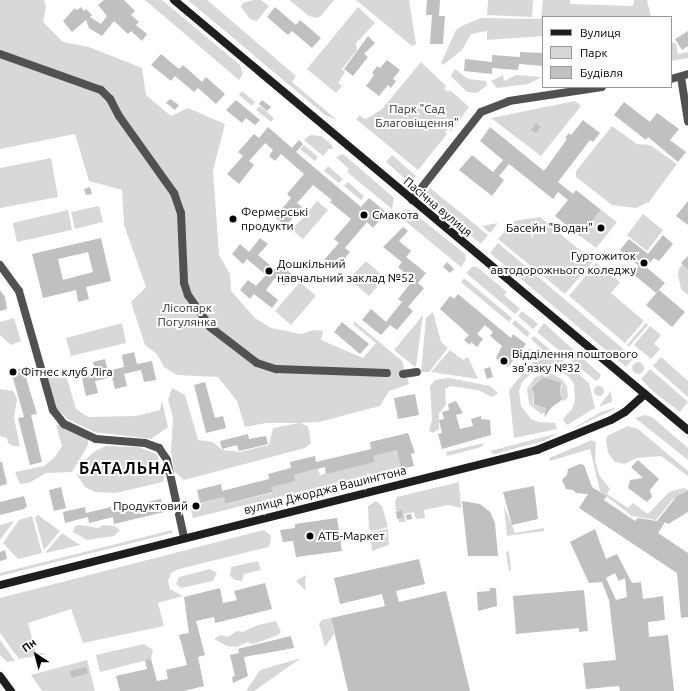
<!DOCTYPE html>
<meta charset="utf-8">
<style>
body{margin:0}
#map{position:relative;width:688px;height:691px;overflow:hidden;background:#fff;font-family:Ubuntu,sans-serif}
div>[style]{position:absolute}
.green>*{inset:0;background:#d8d8d8}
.round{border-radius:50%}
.building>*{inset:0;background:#c0c0c0}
.street>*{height:8px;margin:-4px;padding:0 4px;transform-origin:4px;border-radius:4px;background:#515151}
.secondary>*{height:8px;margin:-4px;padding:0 4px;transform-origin:4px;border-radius:4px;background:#1e1e1e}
.dots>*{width:11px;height:11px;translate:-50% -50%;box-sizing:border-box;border:2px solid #fff;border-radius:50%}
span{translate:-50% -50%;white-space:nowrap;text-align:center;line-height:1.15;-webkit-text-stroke:4px #fff;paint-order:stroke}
.park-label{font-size:12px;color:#2f2f2f}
.street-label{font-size:12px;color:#000}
.poi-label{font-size:12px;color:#000}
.left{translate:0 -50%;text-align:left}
.right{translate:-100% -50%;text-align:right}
.district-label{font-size:16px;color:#000;font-weight:700;letter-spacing:1px}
.legend{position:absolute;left:542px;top:16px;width:130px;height:72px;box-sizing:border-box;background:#fff;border:1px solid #999;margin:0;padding:5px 7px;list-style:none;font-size:12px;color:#000}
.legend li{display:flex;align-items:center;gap:8px;height:20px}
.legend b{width:20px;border:1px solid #999}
.north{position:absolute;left:16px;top:635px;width:40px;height:40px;-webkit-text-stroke:3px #fff;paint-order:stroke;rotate:324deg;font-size:11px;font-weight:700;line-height:16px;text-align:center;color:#000}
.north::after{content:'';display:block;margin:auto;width:14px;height:18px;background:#000;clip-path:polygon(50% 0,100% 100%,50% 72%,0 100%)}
</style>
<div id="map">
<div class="green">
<div style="clip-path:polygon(0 0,44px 0,46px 6px,43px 22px,63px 42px,89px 47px,142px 68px,146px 95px,171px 116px,188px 108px,225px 124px,213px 170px,219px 255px,230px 274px,231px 291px,255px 318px,271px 328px,301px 334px,313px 330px,323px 331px,321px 340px,363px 358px,376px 343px,354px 325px,354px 321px,402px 361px,409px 384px,389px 391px,380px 406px,319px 422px,300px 423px,307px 426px,309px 430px,311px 443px,305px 448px,184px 480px,174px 471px,171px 451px,173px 417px,168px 400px,172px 388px,185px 395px,198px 440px,213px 442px,222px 450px,240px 452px,269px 445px,273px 428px,299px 423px,266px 423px,245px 427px,237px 401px,218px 377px,177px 375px,164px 367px,157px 354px,145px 345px,131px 302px,146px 287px,124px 225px,122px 190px,89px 181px,75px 134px,0 149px)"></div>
<div style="clip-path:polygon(145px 0,162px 0,240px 65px,243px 74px,239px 80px)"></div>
<div style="clip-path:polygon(188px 0,207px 0,296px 76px,292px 82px,337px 120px,325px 115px)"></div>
<div style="clip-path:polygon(253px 0,261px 0,269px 6px,257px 21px,250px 19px,241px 7px,243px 3px)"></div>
<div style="clip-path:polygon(289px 0,334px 0,321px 16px,316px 18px,309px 16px)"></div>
<div style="clip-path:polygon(356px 0,409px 0,416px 44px,412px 46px)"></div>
<div style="clip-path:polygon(488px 0,533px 0,532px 17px,487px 15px)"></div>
<div style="clip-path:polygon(543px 0,570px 0,570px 4px,633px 6px,634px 0,647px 0,651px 17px,543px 17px,543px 36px,487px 40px,487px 31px,471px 34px,462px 50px,443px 65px,441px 63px,456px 30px,464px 25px,481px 18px,541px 19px)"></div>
<div style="clip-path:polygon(358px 7px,375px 23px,356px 43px,357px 50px,342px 69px,345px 72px,338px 83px,342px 86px,336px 93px,307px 69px)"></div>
<div style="clip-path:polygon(672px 42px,676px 44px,678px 54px,688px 52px,688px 58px,671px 61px)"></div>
<div style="clip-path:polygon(421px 62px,446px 86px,444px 89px,448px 92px,450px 90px,469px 107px,451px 131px,448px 128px,445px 132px,447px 134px,418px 170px,356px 119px,360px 115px,364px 119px,368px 118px,382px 109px)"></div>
<div style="clip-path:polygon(455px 69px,468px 79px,486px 81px,487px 85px,477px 93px,467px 92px,451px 76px)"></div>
<div style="clip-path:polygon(503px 75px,504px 81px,516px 75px,542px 77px,528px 84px,497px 88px,491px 81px)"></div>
<div style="clip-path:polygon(242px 91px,255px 102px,252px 106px,239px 95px)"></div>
<div style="clip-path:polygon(575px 101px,581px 106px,541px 156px,491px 118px)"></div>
<div style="clip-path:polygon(260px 106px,274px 118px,271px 122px,256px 110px)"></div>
<div style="clip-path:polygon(612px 126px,637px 144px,650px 145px,677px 164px,649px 202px,636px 208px,612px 205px,576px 177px,576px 171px)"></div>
<div style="clip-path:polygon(310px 135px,321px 136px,332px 145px,333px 149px,329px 149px,323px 156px,304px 140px)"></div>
<div style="clip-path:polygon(304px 145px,318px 157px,315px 161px,300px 149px)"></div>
<div style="clip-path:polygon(343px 154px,394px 198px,392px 209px,347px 172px,349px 169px,336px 157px)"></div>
<div style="clip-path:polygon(392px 155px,416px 176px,410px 183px,386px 162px)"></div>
<div style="clip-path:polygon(51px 158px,58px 197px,0 208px,0 168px)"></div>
<div style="clip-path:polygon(328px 166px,343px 179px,339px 183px,324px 171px)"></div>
<div style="clip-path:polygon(348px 182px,364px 196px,361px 200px,344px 186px)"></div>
<div style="clip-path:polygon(430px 188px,488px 235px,481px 244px,427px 201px,425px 196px)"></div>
<div style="clip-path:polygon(317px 201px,328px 210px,303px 239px,292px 230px)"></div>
<div style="clip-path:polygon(99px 206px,103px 222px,75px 229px,71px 212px)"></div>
<div style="clip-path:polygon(68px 210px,72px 230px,17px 242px,13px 223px)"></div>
<div style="clip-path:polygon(405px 210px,410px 210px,465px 254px,466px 260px,461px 267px,399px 216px)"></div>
<div style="clip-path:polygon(601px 210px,617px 222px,596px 248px,580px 236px)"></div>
<div style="clip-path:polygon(643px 214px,663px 230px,647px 251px,627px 235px)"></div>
<div style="clip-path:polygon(540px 217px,593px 261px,565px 294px,498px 239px,514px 221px)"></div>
<div style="clip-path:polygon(498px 223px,490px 233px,482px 226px)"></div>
<div style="clip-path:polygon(498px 243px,634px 358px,626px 367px,490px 253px)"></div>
<div style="clip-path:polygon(688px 257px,688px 295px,681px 289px,678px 275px,679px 269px)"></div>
<div style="clip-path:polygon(366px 261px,385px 278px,369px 296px,349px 279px)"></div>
<div style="clip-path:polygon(596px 263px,620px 282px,611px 293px,644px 321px,625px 343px,569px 296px)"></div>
<div style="clip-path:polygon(472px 267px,477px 267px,507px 292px,504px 295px,520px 309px,515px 314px,466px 273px)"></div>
<div style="clip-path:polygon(464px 278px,512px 318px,509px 322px,461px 282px)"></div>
<div style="clip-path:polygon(300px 282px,316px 296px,291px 325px,275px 311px)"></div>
<div style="clip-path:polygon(522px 311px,538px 324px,533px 329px,518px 316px)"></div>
<div style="clip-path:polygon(433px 312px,441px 342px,448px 348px,429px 372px,421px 372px,426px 318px)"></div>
<div style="clip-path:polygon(423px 315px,416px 366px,415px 367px,394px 350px)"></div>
<div style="clip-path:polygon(14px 318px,21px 341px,11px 345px,0 335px,0 322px)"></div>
<div style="clip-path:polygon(515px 320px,530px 333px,527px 337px,512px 324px)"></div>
<div style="clip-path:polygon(122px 323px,126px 343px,71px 356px,66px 338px)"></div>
<div style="clip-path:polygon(544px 323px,601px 375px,599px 379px,596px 381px,537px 332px)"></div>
<div style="clip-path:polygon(646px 323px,648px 325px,629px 347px,627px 345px)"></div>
<div style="clip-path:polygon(650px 326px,661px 335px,654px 344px,660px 349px,651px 359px,634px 345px)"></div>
<div style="clip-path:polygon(534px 336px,589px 383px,595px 408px,567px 425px,563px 419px,572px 409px,575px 400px,574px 384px,569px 377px,557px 368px,536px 369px,522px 382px,519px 391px,521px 406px,531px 419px,539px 422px,555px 423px,557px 429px,514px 438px,509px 390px,543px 350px,531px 339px)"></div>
<div class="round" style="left:525px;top:349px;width:10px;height:10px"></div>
<div style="clip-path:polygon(450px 350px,463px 360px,468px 357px,478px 379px,431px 372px)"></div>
<div style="clip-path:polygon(661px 357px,688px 381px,688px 397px,653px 366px)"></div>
<div class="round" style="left:632px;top:362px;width:12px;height:12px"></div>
<div style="clip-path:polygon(64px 369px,76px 409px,88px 417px,136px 416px,160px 410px,162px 401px,168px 427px,151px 439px,94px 432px,68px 419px,55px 407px,46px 374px)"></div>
<div style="clip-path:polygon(650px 369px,688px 402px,680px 412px,655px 393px,641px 379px)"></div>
<div style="clip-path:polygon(550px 373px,563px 380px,567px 387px,568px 397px,564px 401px,560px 395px,562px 384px,553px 383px,545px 376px,541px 382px,530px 387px,534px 393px,533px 404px,540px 404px,549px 411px,541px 414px,529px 404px,527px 389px,535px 377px)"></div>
<div style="clip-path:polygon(449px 378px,490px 386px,498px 393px,492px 397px,478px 390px,450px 386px,445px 389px,446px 405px,439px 413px,439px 429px,433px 433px,429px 431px,432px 420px,430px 386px,435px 380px)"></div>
<div class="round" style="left:594px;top:386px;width:10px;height:10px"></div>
<div style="clip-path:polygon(0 389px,13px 391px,17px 399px,14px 418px,20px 446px,13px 446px,8px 443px,7px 438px,0 436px)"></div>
<div style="clip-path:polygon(611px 391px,612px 402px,600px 406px,600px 405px)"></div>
<div style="clip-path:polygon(614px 408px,615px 409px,570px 430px,601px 412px)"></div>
<div style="clip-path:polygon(645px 415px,652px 417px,688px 448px,688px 460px,635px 418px)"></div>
<div style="clip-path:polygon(63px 424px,88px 432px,88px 445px,72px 472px,46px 473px,29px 483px,20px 484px,15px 472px,44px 466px,55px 457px,62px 446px,56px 425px)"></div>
<div style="clip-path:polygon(628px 426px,638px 429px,688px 471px,688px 476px,661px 456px,637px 458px,624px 464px,615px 462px,608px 453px,606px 441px,607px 436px)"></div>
<div style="clip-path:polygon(559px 433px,544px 441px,494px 454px,490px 451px)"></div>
<div style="clip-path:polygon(592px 440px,596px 442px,595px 460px,599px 475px,610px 489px,607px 494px,628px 508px,633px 503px,648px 514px,669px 492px,684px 488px,687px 490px,672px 500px,656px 520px,632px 516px,600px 491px,590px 449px,550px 461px,549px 458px)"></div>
<div style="clip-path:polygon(485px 443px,481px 447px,447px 456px,446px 452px)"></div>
<div style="clip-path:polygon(106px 446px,138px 447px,157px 454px,164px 478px,163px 482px,115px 493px,95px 492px,85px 487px,77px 475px,85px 460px,95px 451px)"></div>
<div style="clip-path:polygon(397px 450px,401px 467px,193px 518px,190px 506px,224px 497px,226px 504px,272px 493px,271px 487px,294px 475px,318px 469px,320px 475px,374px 462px,373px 455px)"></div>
<div style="clip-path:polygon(459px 482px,461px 508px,448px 505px,424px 510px,425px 518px,416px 519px,414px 512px,404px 514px,406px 522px,399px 522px,398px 519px,403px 517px,401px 511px,396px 512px,395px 502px,397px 497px)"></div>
<div style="clip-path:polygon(376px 501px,382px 506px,388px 527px,372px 531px,369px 528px,368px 506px)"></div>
<div style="clip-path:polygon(504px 506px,515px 533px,544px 528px,544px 531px,507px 536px)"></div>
<div style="clip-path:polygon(38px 515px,60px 531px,44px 550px,35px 518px)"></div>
<div style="clip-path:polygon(32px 516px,42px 553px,18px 559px,3px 543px,19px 520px)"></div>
<div style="clip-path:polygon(14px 521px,0 540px,0 525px)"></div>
<div style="clip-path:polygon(80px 525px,98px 528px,103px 525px,114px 526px,120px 530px,114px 536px,87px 540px,73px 532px,75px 526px)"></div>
<div style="clip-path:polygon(388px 529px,389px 545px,372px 551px,370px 532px)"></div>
<div style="clip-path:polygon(172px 530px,172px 533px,0 576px,0 573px)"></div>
<div style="clip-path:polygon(264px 530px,271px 536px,270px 544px,268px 547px,179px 569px,171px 573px,168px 581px,170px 589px,183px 596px,158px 603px,164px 626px,83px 643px,71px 609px,28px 623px,36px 653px,48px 654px,19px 659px,0 633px,0 598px)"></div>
<div style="clip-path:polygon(62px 533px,80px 545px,45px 553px)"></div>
<div style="clip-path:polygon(509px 550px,511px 570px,509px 571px,506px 553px)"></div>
<div style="clip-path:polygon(258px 561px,261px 570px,244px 574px,242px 581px,235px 580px,230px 576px,231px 567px)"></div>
<div style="clip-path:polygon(210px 569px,217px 573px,213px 581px,181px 588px,176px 584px,179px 577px)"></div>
<div style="clip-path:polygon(306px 575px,305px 582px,306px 591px,296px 581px)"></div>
<div style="clip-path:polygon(331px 618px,334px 634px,325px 647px,319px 624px,322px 620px)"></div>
<div style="clip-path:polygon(276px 621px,281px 632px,278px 635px,253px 644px,248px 642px,236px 647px,227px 646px,214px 639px,221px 635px,228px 637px,237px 631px,243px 632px,255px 626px)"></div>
<div style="clip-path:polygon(0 640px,15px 661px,7px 662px,0 655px)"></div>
<div style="clip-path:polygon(144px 644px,153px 650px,151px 659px,100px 672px,96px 655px)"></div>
<div style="clip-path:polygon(301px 658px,254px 691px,246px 691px,260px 670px)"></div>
<div style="clip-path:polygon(87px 660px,95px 691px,42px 691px,31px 675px)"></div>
</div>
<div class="building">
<div style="clip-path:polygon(104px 0,124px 0,135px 11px,131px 15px,139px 22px,136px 25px,147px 34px,142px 41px,131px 31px,128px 34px,114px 21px,102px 36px,89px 28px,86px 20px,72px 32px,63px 21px,75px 8px,77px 10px,81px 7px,84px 11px,86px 9px,92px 15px,90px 17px,101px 24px,107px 16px,98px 5px)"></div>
<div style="clip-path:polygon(427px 0,440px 0,439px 16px,445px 16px,443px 44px,430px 44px,432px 15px,426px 15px)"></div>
<div style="clip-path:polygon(275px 7px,296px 25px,300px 20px,321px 38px,312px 48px,292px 31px,288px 35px,267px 17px)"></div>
<div style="clip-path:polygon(688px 31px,688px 46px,682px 50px,675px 39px)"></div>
<div style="clip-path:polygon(368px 36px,375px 43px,364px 54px,368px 57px,353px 76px,344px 69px)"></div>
<div style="clip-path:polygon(520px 52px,543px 53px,543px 66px,519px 64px,518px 70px,492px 68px,492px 74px,464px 71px,465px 59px,492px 62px,492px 55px,520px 57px)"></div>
<div style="clip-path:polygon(161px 54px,179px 69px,183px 65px,202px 82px,206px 77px,225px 94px,216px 104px,198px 88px,194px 92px,175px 76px,171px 81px,151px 65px)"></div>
<div style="clip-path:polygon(387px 60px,400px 70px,393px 79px,396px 81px,391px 88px,388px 85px,379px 96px,366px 86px,374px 75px,372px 73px,377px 66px,380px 68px)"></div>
<div style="clip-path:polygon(170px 99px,179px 105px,175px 110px,166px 103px)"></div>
<div style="clip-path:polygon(236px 100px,260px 120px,255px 125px,246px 118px,242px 123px,226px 110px)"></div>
<div style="clip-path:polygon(262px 100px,271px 107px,267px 111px,259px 104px)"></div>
<div style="clip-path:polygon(624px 102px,650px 122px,657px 113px,679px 129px,670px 140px,686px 152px,678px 162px,648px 137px,646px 140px,614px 115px)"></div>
<div style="clip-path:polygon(583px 120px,600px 133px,593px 142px,590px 140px,558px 182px,573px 194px,576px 190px,601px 210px,580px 236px,555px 216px,568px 200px,558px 192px,553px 199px,509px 164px,499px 176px,504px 180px,492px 196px,459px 170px,472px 155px,493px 172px,503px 160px,480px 141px,490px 127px,544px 171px,567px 139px,565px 138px,569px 133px,571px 135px)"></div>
<div style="clip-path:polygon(536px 123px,541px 127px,536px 133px,531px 130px)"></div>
<div style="clip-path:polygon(268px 127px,292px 148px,299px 140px,303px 144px,296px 152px,361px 207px,369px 198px,386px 212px,373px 228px,367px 222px,345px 248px,350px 252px,334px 271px,323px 261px,339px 243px,334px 239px,351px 219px,330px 202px,332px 200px,313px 185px,297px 203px,302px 207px,286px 226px,275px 217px,291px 198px,287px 194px,304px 174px,281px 154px,275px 161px,269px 156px,273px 150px,265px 143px,249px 161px,254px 165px,239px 184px,227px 174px,243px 156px,238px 152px,254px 134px,259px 138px)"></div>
<div style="clip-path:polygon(90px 187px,92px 194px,86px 195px,84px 189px)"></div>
<div style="clip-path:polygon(688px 201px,688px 225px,676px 216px)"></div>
<div style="clip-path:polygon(403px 227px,408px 231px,399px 241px,411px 251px,406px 257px,426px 273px,418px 283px,424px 288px,408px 307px,413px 311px,397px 330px,390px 325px,381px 335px,362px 320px,371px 309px,386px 322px,402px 302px,398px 299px,413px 280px,398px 267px,402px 262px,383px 247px)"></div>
<div style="clip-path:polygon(663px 235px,673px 244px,659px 261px,654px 258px,646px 267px,665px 283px,656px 293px,633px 274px,639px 266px,620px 250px,629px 239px,648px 254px)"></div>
<div style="clip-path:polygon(evenodd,101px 238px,111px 281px,86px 287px,89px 299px,78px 302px,76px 290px,43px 298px,32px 254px,101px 238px,88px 252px,93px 272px,63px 280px,58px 259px,88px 252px)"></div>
<div style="clip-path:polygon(260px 238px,268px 244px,258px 255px,277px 271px,282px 266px,293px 275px,284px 286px,275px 278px,266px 290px,278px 300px,272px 308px,254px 294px,250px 299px,240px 290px,248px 280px,256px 286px,266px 275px,247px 259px,243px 264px,232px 254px,240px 244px,249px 252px)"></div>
<div style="clip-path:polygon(688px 256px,688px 269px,681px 263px)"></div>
<div style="clip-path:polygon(447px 262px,454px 269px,450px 273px,443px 267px)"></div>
<div style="clip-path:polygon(0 290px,5px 297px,7px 309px,0 311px)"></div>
<div style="clip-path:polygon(659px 290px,685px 312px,672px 327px,646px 305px)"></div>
<div style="clip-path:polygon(458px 294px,511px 338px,513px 334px,526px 344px,508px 367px,496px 358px,502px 346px,490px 336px,493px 332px,485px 325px,477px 334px,483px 339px,477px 347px,471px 342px,470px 345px,464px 340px,469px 335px,440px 309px,450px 296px,454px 299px)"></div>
<div style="clip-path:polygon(342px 322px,369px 344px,360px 354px,334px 332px)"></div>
<div style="clip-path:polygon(134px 352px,137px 364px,152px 361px,156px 380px,144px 382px,141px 370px,124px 374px,127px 386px,115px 389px,112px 377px,95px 381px,98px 393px,86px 396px,82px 378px,96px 374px,93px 362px,105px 359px,108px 371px,124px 367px,122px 355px)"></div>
<div style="clip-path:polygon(490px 367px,493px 377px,487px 379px,484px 369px)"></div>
<div style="clip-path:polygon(23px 368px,37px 414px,31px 415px,42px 462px,30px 465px,18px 418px,24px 417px,11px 371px)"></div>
<div style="clip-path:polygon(544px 377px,561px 383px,560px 395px,563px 399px,551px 408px,544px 418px,546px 408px,534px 404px,534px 393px,531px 388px)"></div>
<div style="clip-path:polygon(205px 382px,215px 418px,223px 416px,226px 428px,206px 433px,194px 385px)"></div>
<div style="clip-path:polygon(415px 394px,419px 415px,398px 419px,394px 398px)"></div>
<div style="clip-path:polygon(456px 401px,463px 413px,456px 415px,460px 429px,473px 426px,471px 419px,481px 416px,481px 419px,490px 420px,491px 435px,442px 449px,438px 434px,442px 433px,439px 420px,444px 419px,442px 412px,449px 410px,448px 404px)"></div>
<div style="clip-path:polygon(408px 433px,415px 453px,411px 454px,414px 466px,401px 469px,397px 450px,373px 456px,375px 462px,326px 474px,325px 467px,294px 475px,295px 481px,271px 487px,273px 492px,225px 504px,224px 497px,200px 503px,197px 490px,221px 484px,222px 491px,269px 479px,268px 474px,291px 468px,290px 462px,315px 456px,316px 462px,371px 449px,370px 442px)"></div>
<div style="clip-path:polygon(248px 434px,249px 439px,266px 436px,268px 444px,239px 451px,237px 445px,222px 449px,220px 441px)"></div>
<div style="clip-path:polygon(638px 460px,659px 479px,650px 490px,652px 497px,647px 502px,628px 488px,630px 480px,643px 478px,631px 467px)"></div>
<div style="clip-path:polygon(0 462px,2px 462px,7px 484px,0 486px)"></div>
<div style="clip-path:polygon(580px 464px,584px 465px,592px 487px,607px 496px,604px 500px,635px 521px,638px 518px,657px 521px,676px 497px,688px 490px,688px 512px,668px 524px,665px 522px,658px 533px,688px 553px,688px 617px,681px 618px,677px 573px,579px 508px,588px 494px,576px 493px,573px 490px,566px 489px,562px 480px,567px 475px,568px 469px)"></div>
<div style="clip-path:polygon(534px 486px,538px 519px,512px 525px,503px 492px)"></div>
<div style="clip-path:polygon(61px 487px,66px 508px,54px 511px,49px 490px)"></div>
<div style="clip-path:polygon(24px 496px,27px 506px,24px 509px,0 515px,0 502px)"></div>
<div style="clip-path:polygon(161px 499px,164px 512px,114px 524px,113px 517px,89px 523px,88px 517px,65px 523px,63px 512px,85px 507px,86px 513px,111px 507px,111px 510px)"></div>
<div style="clip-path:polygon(462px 501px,480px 504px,490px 512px,495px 523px,498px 556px,468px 556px)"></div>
<div style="clip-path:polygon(402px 510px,403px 518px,397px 519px,396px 512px)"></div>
<div style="clip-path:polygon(411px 514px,412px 519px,407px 520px,406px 515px)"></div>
<div style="clip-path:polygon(337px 518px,342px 551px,296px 557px,293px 541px,283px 542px,280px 530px,295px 528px,295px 524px)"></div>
<div style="clip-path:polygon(evenodd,595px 529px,606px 559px,617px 554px,632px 583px,641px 582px,643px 599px,663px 596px,665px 620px,648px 622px,649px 637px,668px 635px,674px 691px,620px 691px,619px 686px,586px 689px,583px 663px,616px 660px,609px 600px,602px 582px,589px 583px,570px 542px,595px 529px,615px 573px,619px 581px,625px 578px,627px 597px,616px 600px,606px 578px,615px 573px)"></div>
<div style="clip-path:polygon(5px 550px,7px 559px,0 561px,0 552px)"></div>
<div style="clip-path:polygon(419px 559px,425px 584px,396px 591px,399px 602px,446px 591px,470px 691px,348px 691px,331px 618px,385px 606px,382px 594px,340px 604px,334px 578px)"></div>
<div style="clip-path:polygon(265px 583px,272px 609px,215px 623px,214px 617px,196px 621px,205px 655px,198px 657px,204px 686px,184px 691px,120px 691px,116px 676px,147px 669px,145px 660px,151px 659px,157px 681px,168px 679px,166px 670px,187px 665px,179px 635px,189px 633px,184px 597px,220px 588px,223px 603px,237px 600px,234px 591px)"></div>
<div style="clip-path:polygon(489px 588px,496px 588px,497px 606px,478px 611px,477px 592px,490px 591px)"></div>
<div style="clip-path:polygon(584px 590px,588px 631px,579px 632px,579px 628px,516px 634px,513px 596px)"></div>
<div style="clip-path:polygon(291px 636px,294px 648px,244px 657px,248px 676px,233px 683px,232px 677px,235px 676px,230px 655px,239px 653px,238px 649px)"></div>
<div style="clip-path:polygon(86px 667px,88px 673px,72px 678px,70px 671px)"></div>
</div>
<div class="street">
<div style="left:0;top:54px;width:107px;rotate:19.6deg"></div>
<div style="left:101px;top:90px;width:13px;rotate:45deg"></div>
<div style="left:110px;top:99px;width:19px;rotate:62deg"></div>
<div style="left:119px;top:116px;width:95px;rotate:54.5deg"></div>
<div style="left:174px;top:193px;width:21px;rotate:71deg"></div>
<div style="left:181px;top:213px;width:70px;rotate:87.5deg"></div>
<div style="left:184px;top:283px;width:13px;rotate:72deg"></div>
<div style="left:188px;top:295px;width:39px;rotate:55deg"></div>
<div style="left:210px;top:327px;width:59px;rotate:37.5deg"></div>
<div style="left:257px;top:363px;width:20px;rotate:18deg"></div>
<div style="left:276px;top:369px;width:111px;rotate:2.1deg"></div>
<div style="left:681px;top:77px;width:45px;rotate:81deg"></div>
<div style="left:671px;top:79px;width:18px;rotate:-16deg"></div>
<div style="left:412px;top:200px;width:112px;rotate:-51.9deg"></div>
<div style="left:481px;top:112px;width:30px;rotate:-21deg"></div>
<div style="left:509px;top:101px;width:94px;rotate:-8.6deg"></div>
<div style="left:0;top:265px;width:32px;rotate:54deg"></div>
<div style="left:19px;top:291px;width:124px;rotate:74.1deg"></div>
<div style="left:53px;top:410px;width:18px;rotate:52deg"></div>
<div style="left:64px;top:424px;width:35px;rotate:25deg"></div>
<div style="left:96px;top:439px;width:49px;rotate:4.7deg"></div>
<div style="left:145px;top:443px;width:15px;rotate:20deg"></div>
<div style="left:159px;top:448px;width:14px;rotate:56deg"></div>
<div style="left:167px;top:460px;width:79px;rotate:77.6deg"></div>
<div style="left:403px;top:374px;width:14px;rotate:-8deg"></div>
</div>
<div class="secondary">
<div style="left:174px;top:0;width:670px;rotate:39.92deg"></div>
<div style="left:0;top:585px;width:554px;rotate:-14.11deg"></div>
<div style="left:537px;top:450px;width:80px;rotate:-22.1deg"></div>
<div style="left:611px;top:420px;width:16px;rotate:-30deg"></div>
<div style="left:625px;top:412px;width:27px;rotate:-42deg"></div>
<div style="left:0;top:676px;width:19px;rotate:54deg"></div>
</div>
<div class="dots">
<div style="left:364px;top:215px;background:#000"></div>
<div style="left:233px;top:219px;background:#000"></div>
<div style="left:601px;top:228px;background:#000"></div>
<div style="left:644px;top:263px;background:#000"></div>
<div style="left:269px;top:271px;background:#000"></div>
<div style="left:504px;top:361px;background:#000"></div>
<div style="left:13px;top:372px;background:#000"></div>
<div style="left:196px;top:506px;background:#000"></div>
<div style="left:310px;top:536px;background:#000"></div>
</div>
<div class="park-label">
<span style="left:417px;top:116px">Парк "Сад<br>Благовіщення"</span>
<span style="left:187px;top:315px">Лісопарк<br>Погулянка</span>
</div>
<div class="street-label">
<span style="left:438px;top:207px;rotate:40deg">Пасічна вулиця</span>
<span style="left:325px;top:490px;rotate:-14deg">вулиця Джорджа Вашингтона</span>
</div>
<div class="poi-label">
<span class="left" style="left:241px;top:219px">Фермерські<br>продукти</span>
<span class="left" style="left:372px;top:215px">Смакота</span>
<span class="right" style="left:593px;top:228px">Басейн "Водан"</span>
<span class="right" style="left:636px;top:263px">Гуртожиток<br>автодорожнього коледжу</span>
<span class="left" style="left:277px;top:271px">Дошкільний<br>навчальний заклад №52</span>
<span class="left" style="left:512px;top:361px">Відділення поштового<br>зв'язку №32</span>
<span class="left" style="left:21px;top:372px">Фітнес клуб Ліга</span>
<span class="right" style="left:188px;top:506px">Продуктовий</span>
<span class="left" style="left:318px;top:536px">АТБ-Маркет</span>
</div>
<div class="district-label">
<span style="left:126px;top:468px">БАТАЛЬНА</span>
</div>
<ul class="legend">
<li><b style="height:5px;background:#1e1e1e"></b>Вулиця</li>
<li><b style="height:11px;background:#d8d8d8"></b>Парк</li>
<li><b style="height:11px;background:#c0c0c0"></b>Будівля</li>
</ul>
<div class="north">Пн</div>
</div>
